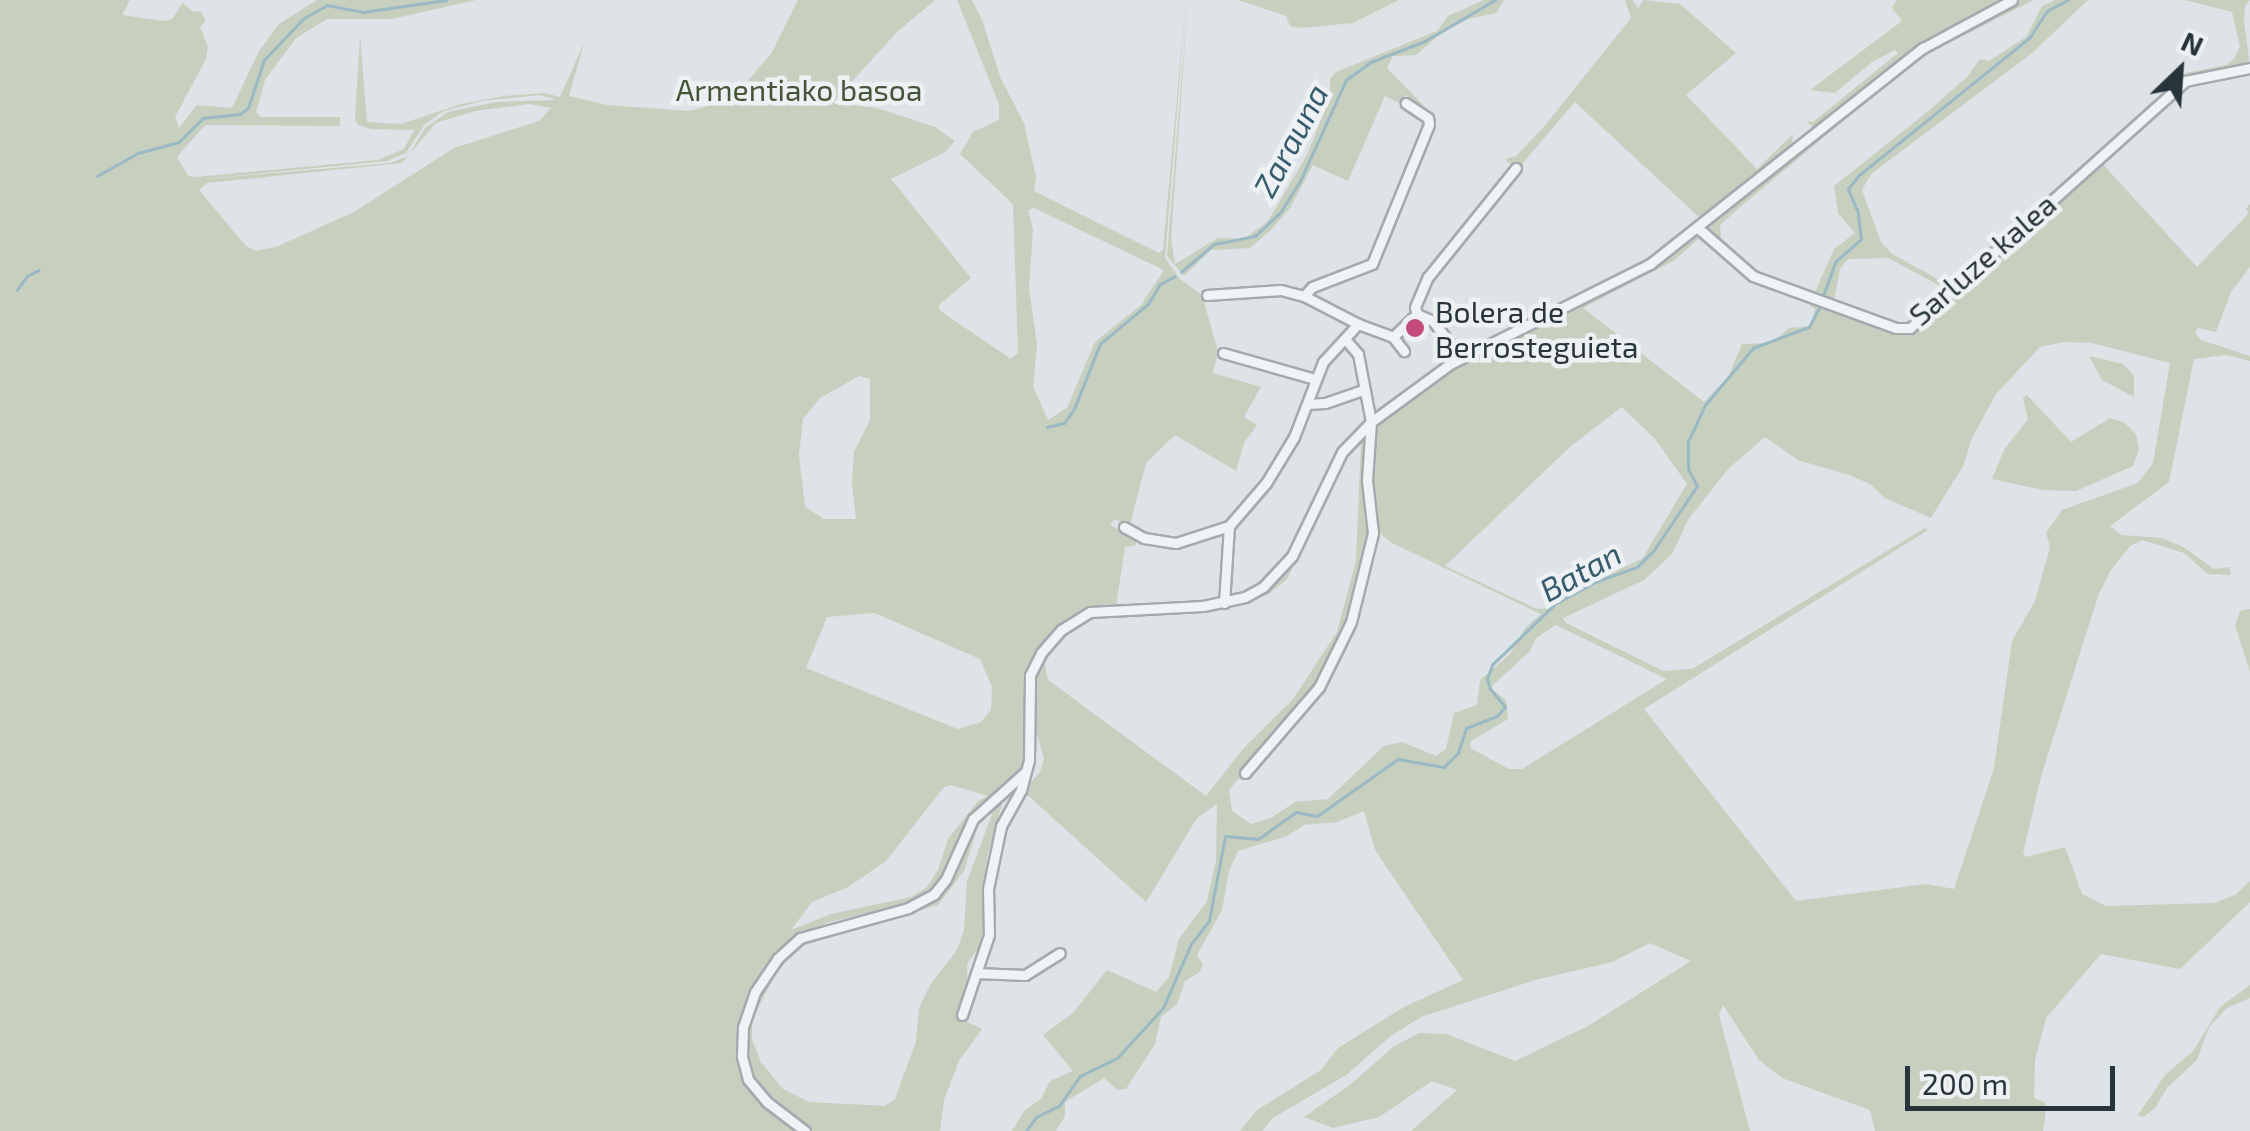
<!DOCTYPE html>
<style>
body{margin:0}
#map{position:relative;width:2250px;height:1131px;overflow:hidden;background:#dde3e6;font-family:"Exo 2",sans-serif}
div>[style]{position:absolute}
.green>*{inset:0;background:#c7cfbf}
.stream>*{height:2.5px;margin:-1.25px;padding:0 1.25px;transform-origin:1.25px;border-radius:1.25px;background:#9bb9c4}
.roads{filter:drop-shadow(2px 0 #a3abaf) drop-shadow(-2px 0 #a3abaf) drop-shadow(0 2px #a3abaf) drop-shadow(0 -2px #a3abaf)}
.minor>*{height:9px;margin:-4.5px;padding:0 4.5px;transform-origin:4.5px;border-radius:4.5px;background:#f0f3f5}
.dots>*{width:28px;height:28px;translate:-50% -50%;box-sizing:border-box;border:5px solid #edf1f4;border-radius:50%}
span{translate:-50% -50%;white-space:nowrap;text-align:center;line-height:1.15;-webkit-text-stroke:9px #edf1f4;paint-order:stroke}
.park-label{font-size:30px;color:#445637}
.street-label{font-size:30px;color:#28343b}
.poi-label{font-size:30px;color:#28343b}
.left{translate:0 -50%;text-align:left}
.water-label{font-size:32px;color:#365b6c;font-style:italic}
.north{position:absolute;left:2130px;top:20px;width:100px;height:100px;-webkit-text-stroke:8px #edf1f4;paint-order:stroke;rotate:25deg;font-size:28px;font-weight:700;line-height:40px;text-align:center;color:#28343b}
.north::after{content:'';display:block;margin:auto;width:35px;height:45px;background:#28343b;clip-path:polygon(50% 0,100% 100%,50% 72%,0 100%)}
.scale{position:absolute;left:1905px;top:1066px;width:210px;height:45px;box-sizing:border-box;border:5px solid #28343b;border-top:0;padding-left:12px;font-size:30px;line-height:35px;white-space:nowrap;color:#28343b;-webkit-text-stroke:8px #edf1f4;paint-order:stroke}
</style>
<div id="map">
<div class="green">
<div style="clip-path:polygon(evenodd,0 0,130px 0,122px 15px,163px 21px,172px 19px,183px 3px,193px 12px,200px 11px,206px 20px,200px 27px,208px 47px,206px 59px,175px 117px,179px 128px,197px 105px,232px 108px,259px 51px,279px 24px,317px 0,476px 0,392px 19px,327px 19px,296px 38px,265px 80px,256px 112px,260px 117px,340px 117px,340px 126px,205px 125px,177px 157px,188px 176px,195px 177px,378px 160px,404px 149px,414px 130px,371px 129px,358px 125px,355px 119px,360px 35px,367px 122px,401px 124px,461px 104px,504px 96px,544px 93px,560px 97px,584px 43px,569px 96px,607px 105px,689px 111px,728px 101px,746px 83px,771px 54px,798px 0,935px 0,897px 32px,845px 89px,850px 105px,877px 108px,935px 127px,955px 141px,945px 152px,891px 179px,971px 278px,939px 305px,939px 310px,1011px 359px,1018px 353px,1013px 204px,960px 154px,973px 132px,999px 120px,999px 104px,957px 0,972px 0,982px 20px,1001px 79px,1024px 123px,1036px 177px,1034px 191px,1159px 253px,1163px 250px,1186px 0,1165px 258px,1180px 279px,1202px 295px,1218px 351px,1213px 373px,1261px 387px,1244px 417px,1257px 425px,1244px 443px,1236px 471px,1175px 435px,1146px 463px,1130px 525px,1114px 519px,1110px 525px,1136px 538px,1136px 545px,1125px 547px,1116px 606px,1079px 611px,1044px 642px,1030px 665px,1025px 761px,1009px 785px,973px 813px,940px 882px,915px 902px,829px 922px,792px 938px,768px 964px,741px 1015px,739px 1046px,757px 993px,781px 960px,808px 936px,903px 913px,934px 899px,949px 881px,969px 831px,982px 813px,964px 871px,938px 905px,802px 946px,777px 971px,752px 1020px,752px 1040px,761px 1062px,783px 1089px,809px 1102px,885px 1106px,895px 1099px,916px 1042px,919px 1008px,930px 985px,957px 950px,964px 930px,967px 881px,997px 801px,1004px 797px,988px 853px,983px 893px,986px 937px,967px 964px,968px 988px,956px 1017px,982px 1029px,959px 1061px,944px 1100px,940px 1131px,0 1131px,0 0,539px 95px,557px 100px,496px 102px,448px 112px,425px 128px,408px 156px,391px 163px,192px 180px,387px 161px,406px 153px,425px 124px,444px 111px,482px 101px,539px 95px,0 0,529px 104px,551px 108px,539px 121px,454px 148px,354px 212px,276px 247px,256px 251px,246px 246px,199px 190px,207px 183px,402px 163px,436px 123px,475px 111px,529px 104px,0 0,1034px 208px,1164px 270px,1141px 305px,1095px 342px,1067px 408px,1048px 420px,1033px 386px,1037px 345px,1029px 288px,1033px 229px,1028px 210px,1034px 208px,0 0,859px 376px,870px 379px,870px 420px,854px 452px,852px 484px,856px 519px,824px 519px,805px 507px,799px 455px,803px 419px,820px 398px,859px 376px,0 0,875px 613px,980px 659px,992px 687px,991px 710px,981px 722px,958px 729px,806px 668px,827px 617px,875px 613px,0 0,951px 785px,988px 796px,978px 801px,948px 839px,938px 870px,926px 888px,911px 897px,831px 914px,791px 930px,812px 902px,848px 887px,886px 861px,944px 787px,951px 785px)"></div>
<div style="clip-path:polygon(1188px 0,1171px 238px,1175px 264px,1218px 238px,1244px 239px,1268px 221px,1307px 155px,1330px 97px,1330px 79px,1336px 72px,1437px 31px,1448px 16px,1484px 0,1504px 0,1496px 13px,1468px 19px,1440px 34px,1416px 55px,1393px 56px,1387px 68px,1427px 109px,1405px 95px,1401px 104px,1385px 96px,1348px 181px,1313px 165px,1290px 208px,1271px 230px,1250px 248px,1211px 250px,1184px 276px,1167px 256px)"></div>
<div style="clip-path:polygon(1238px 0,1399px 0,1353px 23px,1301px 28px,1290px 26px,1286px 16px)"></div>
<div style="clip-path:polygon(1625px 0,1632px 0,1638px 8px,1644px 0,1680px 4px,1736px 53px,1686px 95px,1757px 169px,1793px 134px,1792px 145px,1699px 217px,1575px 102px,1517px 170px,1505px 159px,1516px 156px,1543px 128px,1631px 18px)"></div>
<div style="clip-path:polygon(1897px 0,2001px 0,1905px 54px,1814px 128px,1806px 121px,1813px 122px,1898px 53px,1895px 50px,1872px 62px,1835px 93px,1810px 90px,1902px 21px,1892px 8px)"></div>
<div style="clip-path:polygon(evenodd,2021px 0,2034px 0,1931px 52px,1902px 72px,1739px 208px,1720px 225px,1721px 240px,1752px 269px,1815px 292px,1834px 249px,1855px 233px,1838px 213px,1834px 186px,1926px 113px,1968px 76px,1980px 59px,1989px 61px,2026px 37px,2042px 6px,2056px 0,2088px 0,2032px 53px,1871px 174px,1862px 190px,1881px 242px,1892px 254px,1947px 284px,2186px 73px,2226px 65px,2234px 59px,2240px 46px,2232px 12px,2185px 0,2250px 0,2245px 6px,2244px 21px,2250px 66px,2196px 73px,2183px 80px,1913px 323px,1900px 326px,1760px 277px,1706px 230px,1923px 52px,2021px 0,1888px 258px,1946px 289px,1913px 320px,1897px 324px,1834px 301px,1840px 269px,1848px 259px,1888px 258px)"></div>
<div style="clip-path:polygon(evenodd,2099px 160px,2197px 267px,2249px 213px,2246px 209px,2250px 204px,2250px 267px,2231px 292px,2216px 332px,2198px 328px,2195px 333px,2201px 340px,2250px 356px,2250px 361px,2226px 355px,2194px 359px,2169px 482px,2110px 526px,2121px 535px,2162px 538px,2183px 547px,2214px 569px,2229px 567px,2231px 575px,2208px 574px,2184px 553px,2142px 540px,2130px 546px,2110px 571px,2098px 596px,2042px 773px,2023px 853px,2026px 857px,2065px 847px,2082px 894px,2106px 906px,2214px 903px,2235px 895px,2250px 881px,2250px 902px,2180px 969px,2101px 954px,2046px 1018px,2035px 1060px,2034px 1098px,2046px 1103px,2046px 1110px,2043px 1131px,1875px 1131px,1870px 1110px,1782px 1078px,1759px 1060px,1723px 1005px,1719px 1015px,1750px 1131px,1411px 1131px,1457px 1090px,1432px 1081px,1379px 1117px,1333px 1128px,1304px 1117px,1351px 1084px,1393px 1047px,1419px 1033px,1446px 1034px,1515px 1061px,1588px 1026px,1691px 961px,1650px 943px,1612px 962px,1535px 980px,1421px 1017px,1392px 1035px,1346px 1075px,1273px 1118px,1262px 1131px,1240px 1131px,1257px 1110px,1321px 1070px,1338px 1048px,1404px 1007px,1463px 980px,1375px 850px,1364px 811px,1337px 822px,1304px 825px,1287px 836px,1238px 851px,1229px 871px,1222px 910px,1197px 955px,1203px 964px,1200px 972px,1185px 981px,1177px 1004px,1161px 1017px,1155px 1044px,1126px 1089px,1118px 1090px,1104px 1078px,1065px 1102px,1065px 1116px,1056px 1131px,1012px 1131px,1024px 1111px,1041px 1099px,1050px 1081px,1073px 1071px,1043px 1035px,1073px 1013px,1107px 970px,1156px 992px,1169px 977px,1179px 939px,1207px 901px,1216px 861px,1217px 804px,1197px 818px,1146px 902px,1023px 791px,1040px 772px,1044px 759px,1035px 726px,1033px 678px,1048px 648px,1071px 625px,1087px 617px,1253px 597px,1272px 585px,1301px 545px,1336px 467px,1352px 443px,1368px 430px,1370px 541px,1349px 619px,1316px 685px,1229px 790px,1232px 811px,1251px 824px,1271px 818px,1295px 802px,1328px 799px,1384px 746px,1402px 742px,1436px 756px,1446px 749px,1454px 713px,1477px 705px,1480px 680px,1510px 654px,1525px 628px,1541px 614px,1392px 543px,1375px 529px,1370px 497px,1376px 422px,1438px 375px,1645px 271px,1696px 235px,1705px 237px,1734px 264px,1907px 332px,2099px 160px,1698px 239px,1709px 242px,1751px 278px,1801px 298px,1815px 309px,1810px 326px,1789px 328px,1773px 343px,1742px 344px,1728px 377px,1704px 402px,1583px 308px,1675px 260px,1698px 239px,2099px 160px,2064px 342px,2092px 343px,2170px 363px,2153px 463px,2138px 483px,2062px 510px,2046px 533px,2050px 547px,2035px 601px,2012px 641px,1994px 768px,1954px 889px,1926px 884px,1796px 901px,1644px 709px,1928px 530px,1925px 528px,1692px 669px,1663px 671px,1566px 623px,1563px 618px,1644px 580px,1672px 554px,1688px 520px,1728px 469px,1765px 437px,1798px 460px,1849px 475px,1870px 484px,1885px 498px,1931px 518px,1963px 466px,1972px 438px,1996px 394px,2040px 347px,2064px 342px,2099px 160px,1622px 407px,1655px 439px,1687px 484px,1642px 559px,1567px 592px,1551px 608px,1537px 609px,1445px 566px,1571px 446px,1622px 407px,2099px 160px,1361px 441px,1356px 561px,1337px 632px,1293px 699px,1243px 749px,1206px 796px,1048px 680px,1044px 659px,1072px 628px,1089px 619px,1186px 614px,1242px 604px,1269px 594px,1287px 579px,1344px 462px,1361px 441px,2099px 160px,1556px 625px,1667px 679px,1522px 769px,1509px 769px,1470px 748px,1471px 741px,1508px 719px,1506px 700px,1490px 688px,1530px 651px,1536px 638px,1556px 625px)"></div>
<div style="clip-path:polygon(2089px 356px,2123px 364px,2134px 376px,2134px 397px,2102px 380px)"></div>
<div style="clip-path:polygon(2027px 395px,2071px 442px,2110px 418px,2125px 423px,2136px 434px,2139px 449px,2133px 466px,2076px 491px,2044px 490px,1992px 479px,2004px 450px,2028px 419px,2023px 398px)"></div>
<div style="clip-path:polygon(2250px 609px,2250px 672px,2235px 625px,2240px 611px)"></div>
<div style="clip-path:polygon(2250px 985px,2250px 998px,2227px 1008px,2209px 1027px,2197px 1060px,2167px 1088px,2155px 1108px,2143px 1117px,2138px 1115px,2165px 1075px,2194px 1050px,2220px 1007px)"></div>
</div>
<div class="stream">
<div style="left:97px;top:176px;width:47px;rotate:-29.3deg"></div>
<div style="left:138px;top:153px;width:42px;rotate:-15deg"></div>
<div style="left:179px;top:142px;width:34px;rotate:-45deg"></div>
<div style="left:203px;top:118px;width:37px;rotate:-6deg"></div>
<div style="left:240px;top:114px;width:10px;rotate:-37deg"></div>
<div style="left:248px;top:108px;width:51px;rotate:-71.6deg"></div>
<div style="left:264px;top:60px;width:58px;rotate:-46.4deg"></div>
<div style="left:304px;top:18px;width:26px;rotate:-29deg"></div>
<div style="left:327px;top:5px;width:37px;rotate:11deg"></div>
<div style="left:363px;top:12px;width:84px;rotate:-8.2deg"></div>
<div style="left:1181px;top:272px;width:43px;rotate:-40.3deg"></div>
<div style="left:1214px;top:244px;width:42px;rotate:-11deg"></div>
<div style="left:1255px;top:236px;width:34px;rotate:-43deg"></div>
<div style="left:1280px;top:213px;width:38px;rotate:-58deg"></div>
<div style="left:1300px;top:181px;width:111px;rotate:-65.5deg"></div>
<div style="left:1346px;top:80px;width:31px;rotate:-36deg"></div>
<div style="left:1371px;top:62px;width:58px;rotate:-21.3deg"></div>
<div style="left:1425px;top:41px;width:81px;rotate:-30.4deg"></div>
<div style="left:17px;top:290px;width:17px;rotate:-54deg"></div>
<div style="left:27px;top:276px;width:13px;rotate:-27deg"></div>
<div style="left:1823px;top:296px;width:37px;rotate:-70deg"></div>
<div style="left:1836px;top:261px;width:33px;rotate:-41deg"></div>
<div style="left:1861px;top:239px;width:26px;rotate:-97deg"></div>
<div style="left:1858px;top:213px;width:26px;rotate:-113deg"></div>
<div style="left:1848px;top:189px;width:16px;rotate:-52deg"></div>
<div style="left:1858px;top:176px;width:221px;rotate:-38.9deg"></div>
<div style="left:2030px;top:37px;width:31px;rotate:-57deg"></div>
<div style="left:2047px;top:11px;width:24px;rotate:-28deg"></div>
<div style="left:1047px;top:427px;width:17px;rotate:-13deg"></div>
<div style="left:1064px;top:423px;width:17px;rotate:-54deg"></div>
<div style="left:1074px;top:409px;width:70px;rotate:-68.2deg"></div>
<div style="left:1100px;top:344px;width:62px;rotate:-39.8deg"></div>
<div style="left:1148px;top:304px;width:23px;rotate:-59deg"></div>
<div style="left:1160px;top:284px;width:16px;rotate:-27deg"></div>
<div style="left:1026px;top:1131px;width:17px;rotate:-54deg"></div>
<div style="left:1036px;top:1117px;width:25px;rotate:-26deg"></div>
<div style="left:1059px;top:1106px;width:37px;rotate:-55deg"></div>
<div style="left:1080px;top:1076px;width:41px;rotate:-25.9deg"></div>
<div style="left:1117px;top:1058px;width:68px;rotate:-47.4deg"></div>
<div style="left:1163px;top:1008px;width:70px;rotate:-66.4deg"></div>
<div style="left:1191px;top:944px;width:29px;rotate:-52deg"></div>
<div style="left:1209px;top:921px;width:86px;rotate:-79.3deg"></div>
<div style="left:1225px;top:836px;width:33px;rotate:5deg"></div>
<div style="left:1258px;top:839px;width:47px;rotate:-35.4deg"></div>
<div style="left:1296px;top:812px;width:21px;rotate:11deg"></div>
<div style="left:1317px;top:816px;width:99px;rotate:-35.1deg"></div>
<div style="left:1398px;top:759px;width:47px;rotate:9.9deg"></div>
<div style="left:1444px;top:767px;width:20px;rotate:-45deg"></div>
<div style="left:1458px;top:753px;width:26px;rotate:-72deg"></div>
<div style="left:1466px;top:728px;width:33px;rotate:-21deg"></div>
<div style="left:1497px;top:716px;width:12px;rotate:-48deg"></div>
<div style="left:1505px;top:707px;width:23px;rotate:-130deg"></div>
<div style="left:1490px;top:689px;width:10px;rotate:-107deg"></div>
<div style="left:1487px;top:679px;width:15px;rotate:-70deg"></div>
<div style="left:1492px;top:665px;width:88px;rotate:-44.1deg"></div>
<div style="left:1555px;top:604px;width:46px;rotate:-28.8deg"></div>
<div style="left:1595px;top:582px;width:45px;rotate:-19.7deg"></div>
<div style="left:1637px;top:567px;width:24px;rotate:-45deg"></div>
<div style="left:1654px;top:550px;width:77px;rotate:-56.1deg"></div>
<div style="left:1697px;top:486px;width:19px;rotate:-118deg"></div>
<div style="left:1688px;top:469px;width:27px;rotate:-90deg"></div>
<div style="left:1688px;top:442px;width:41px;rotate:-65.3deg"></div>
<div style="left:1705px;top:405px;width:75px;rotate:-49.9deg"></div>
<div style="left:1753px;top:348px;width:60px;rotate:-20.6deg"></div>
<div style="left:1809px;top:327px;width:26px;rotate:-62deg"></div>
</div>
<div class="roads">
<div class="minor">
<div style="left:1698px;top:228px;width:73px;rotate:41.1deg"></div>
<div style="left:1753px;top:276px;width:152px;rotate:20deg"></div>
<div style="left:1896px;top:328px;width:14px"></div>
<div style="left:1910px;top:328px;width:370px;rotate:-41.9deg"></div>
<div style="left:2185px;top:81px;width:66px;rotate:-11.3deg"></div>
<div style="left:1207px;top:295px;width:74px;rotate:-3.9deg"></div>
<div style="left:1281px;top:290px;width:24px;rotate:15deg"></div>
<div style="left:1304px;top:296px;width:61px;rotate:27.4deg"></div>
<div style="left:1304px;top:296px;width:12px;rotate:-48deg"></div>
<div style="left:1312px;top:287px;width:64px;rotate:-21deg"></div>
<div style="left:1372px;top:264px;width:151px;rotate:-67.8deg"></div>
<div style="left:1429px;top:124px;width:6px;rotate:-99deg"></div>
<div style="left:1428px;top:118px;width:27px;rotate:-146deg"></div>
<div style="left:1417px;top:314px;width:7px;rotate:-106deg"></div>
<div style="left:1415px;top:307px;width:33px;rotate:-67deg"></div>
<div style="left:1428px;top:277px;width:140px;rotate:-51.1deg"></div>
<div style="left:1393px;top:337px;width:18px;rotate:52deg"></div>
<div style="left:1223px;top:353px;width:96px;rotate:15.8deg"></div>
<div style="left:1307px;top:404px;width:18px;rotate:-3deg"></div>
<div style="left:1325px;top:403px;width:40px;rotate:-18.9deg"></div>
<div style="left:1124px;top:527px;width:23px;rotate:29deg"></div>
<div style="left:1144px;top:538px;width:32px;rotate:9deg"></div>
<div style="left:1176px;top:543px;width:56px;rotate:-17.8deg"></div>
<div style="left:1224px;top:603px;width:77px;rotate:-86.3deg"></div>
<div style="left:1229px;top:526px;width:57px;rotate:-49.3deg"></div>
<div style="left:1266px;top:483px;width:54px;rotate:-58.7deg"></div>
<div style="left:1294px;top:437px;width:80px;rotate:-68.9deg"></div>
<div style="left:1323px;top:362px;width:52px;rotate:-47.4deg"></div>
<div style="left:1358px;top:324px;width:37px;rotate:20deg"></div>
<div style="left:1393px;top:337px;width:33px;rotate:-44deg"></div>
<div style="left:1417px;top:314px;width:17px;rotate:24deg"></div>
<div style="left:1433px;top:321px;width:46px;rotate:52.9deg"></div>
<div style="left:1245px;top:773px;width:113px;rotate:-49.3deg"></div>
<div style="left:1319px;top:687px;width:72px;rotate:-63.8deg"></div>
<div style="left:1351px;top:622px;width:92px;rotate:-76.1deg"></div>
<div style="left:1373px;top:533px;width:53px;rotate:-96.5deg"></div>
<div style="left:1367px;top:480px;width:58px;rotate:-86.1deg"></div>
<div style="left:1371px;top:422px;width:69px;rotate:-100.8deg"></div>
<div style="left:1358px;top:354px;width:18px;rotate:-131deg"></div>
<div style="left:976px;top:973px;width:49px;rotate:2.3deg"></div>
<div style="left:1025px;top:975px;width:41px;rotate:-32.2deg"></div>
<div style="left:962px;top:1015px;width:84px;rotate:-71.4deg"></div>
<div style="left:989px;top:935px;width:46px;rotate:-91.2deg"></div>
<div style="left:988px;top:889px;width:64px;rotate:-78.3deg"></div>
<div style="left:1001px;top:826px;width:41px;rotate:-60.9deg"></div>
<div style="left:1021px;top:790px;width:31px;rotate:-75deg"></div>
<div style="left:1029px;top:760px;width:85px;rotate:-89.3deg"></div>
<div style="left:1030px;top:675px;width:25px;rotate:-63deg"></div>
<div style="left:1041px;top:653px;width:30px;rotate:-49deg"></div>
<div style="left:1061px;top:630px;width:34px;rotate:-32deg"></div>
<div style="left:1090px;top:612px;width:113px;rotate:-3deg"></div>
<div style="left:1203px;top:606px;width:43px;rotate:-12.1deg"></div>
<div style="left:1245px;top:597px;width:21px;rotate:-29deg"></div>
<div style="left:1263px;top:587px;width:42px;rotate:-46.9deg"></div>
<div style="left:1292px;top:556px;width:115px;rotate:-64.3deg"></div>
<div style="left:1342px;top:452px;width:42px;rotate:-46deg"></div>
<div style="left:1371px;top:422px;width:98px;rotate:-36.3deg"></div>
<div style="left:1450px;top:364px;width:224px;rotate:-26.6deg"></div>
<div style="left:1650px;top:264px;width:348px;rotate:-38.4deg"></div>
<div style="left:1923px;top:48px;width:101px;rotate:-28.3deg"></div>
<div style="left:805px;top:1131px;width:48px;rotate:-142.7deg"></div>
<div style="left:767px;top:1102px;width:30px;rotate:-130deg"></div>
<div style="left:748px;top:1079px;width:24px;rotate:-105deg"></div>
<div style="left:742px;top:1056px;width:29px;rotate:-88deg"></div>
<div style="left:743px;top:1027px;width:37px;rotate:-71deg"></div>
<div style="left:755px;top:992px;width:41px;rotate:-55.9deg"></div>
<div style="left:778px;top:958px;width:30px;rotate:-42deg"></div>
<div style="left:800px;top:938px;width:112px;rotate:-15.5deg"></div>
<div style="left:908px;top:908px;width:30px;rotate:-28deg"></div>
<div style="left:934px;top:894px;width:19px;rotate:-51deg"></div>
<div style="left:946px;top:879px;width:66px;rotate:-65.8deg"></div>
<div style="left:973px;top:819px;width:69px;rotate:-42deg"></div>
</div>
</div>
<div class="dots">
<div style="left:1415px;top:328px;background:#c24b7b"></div>
</div>
<div class="park-label">
<span style="left:799px;top:89px">Armentiako basoa</span>
</div>
<div class="street-label">
<span style="left:1982px;top:259px;rotate:-41deg">Sarluze kalea</span>
</div>
<div class="poi-label">
<span class="left" style="left:1435px;top:328px">Bolera de<br>Berrosteguieta</span>
</div>
<div class="water-label">
<span style="left:1290px;top:140px;rotate:-62deg">Zarauna</span>
<span style="left:1580px;top:571px;rotate:-29deg">Batan</span>
</div>
<div class="north">N</div>
<div class="scale">200 m</div>
</div>
